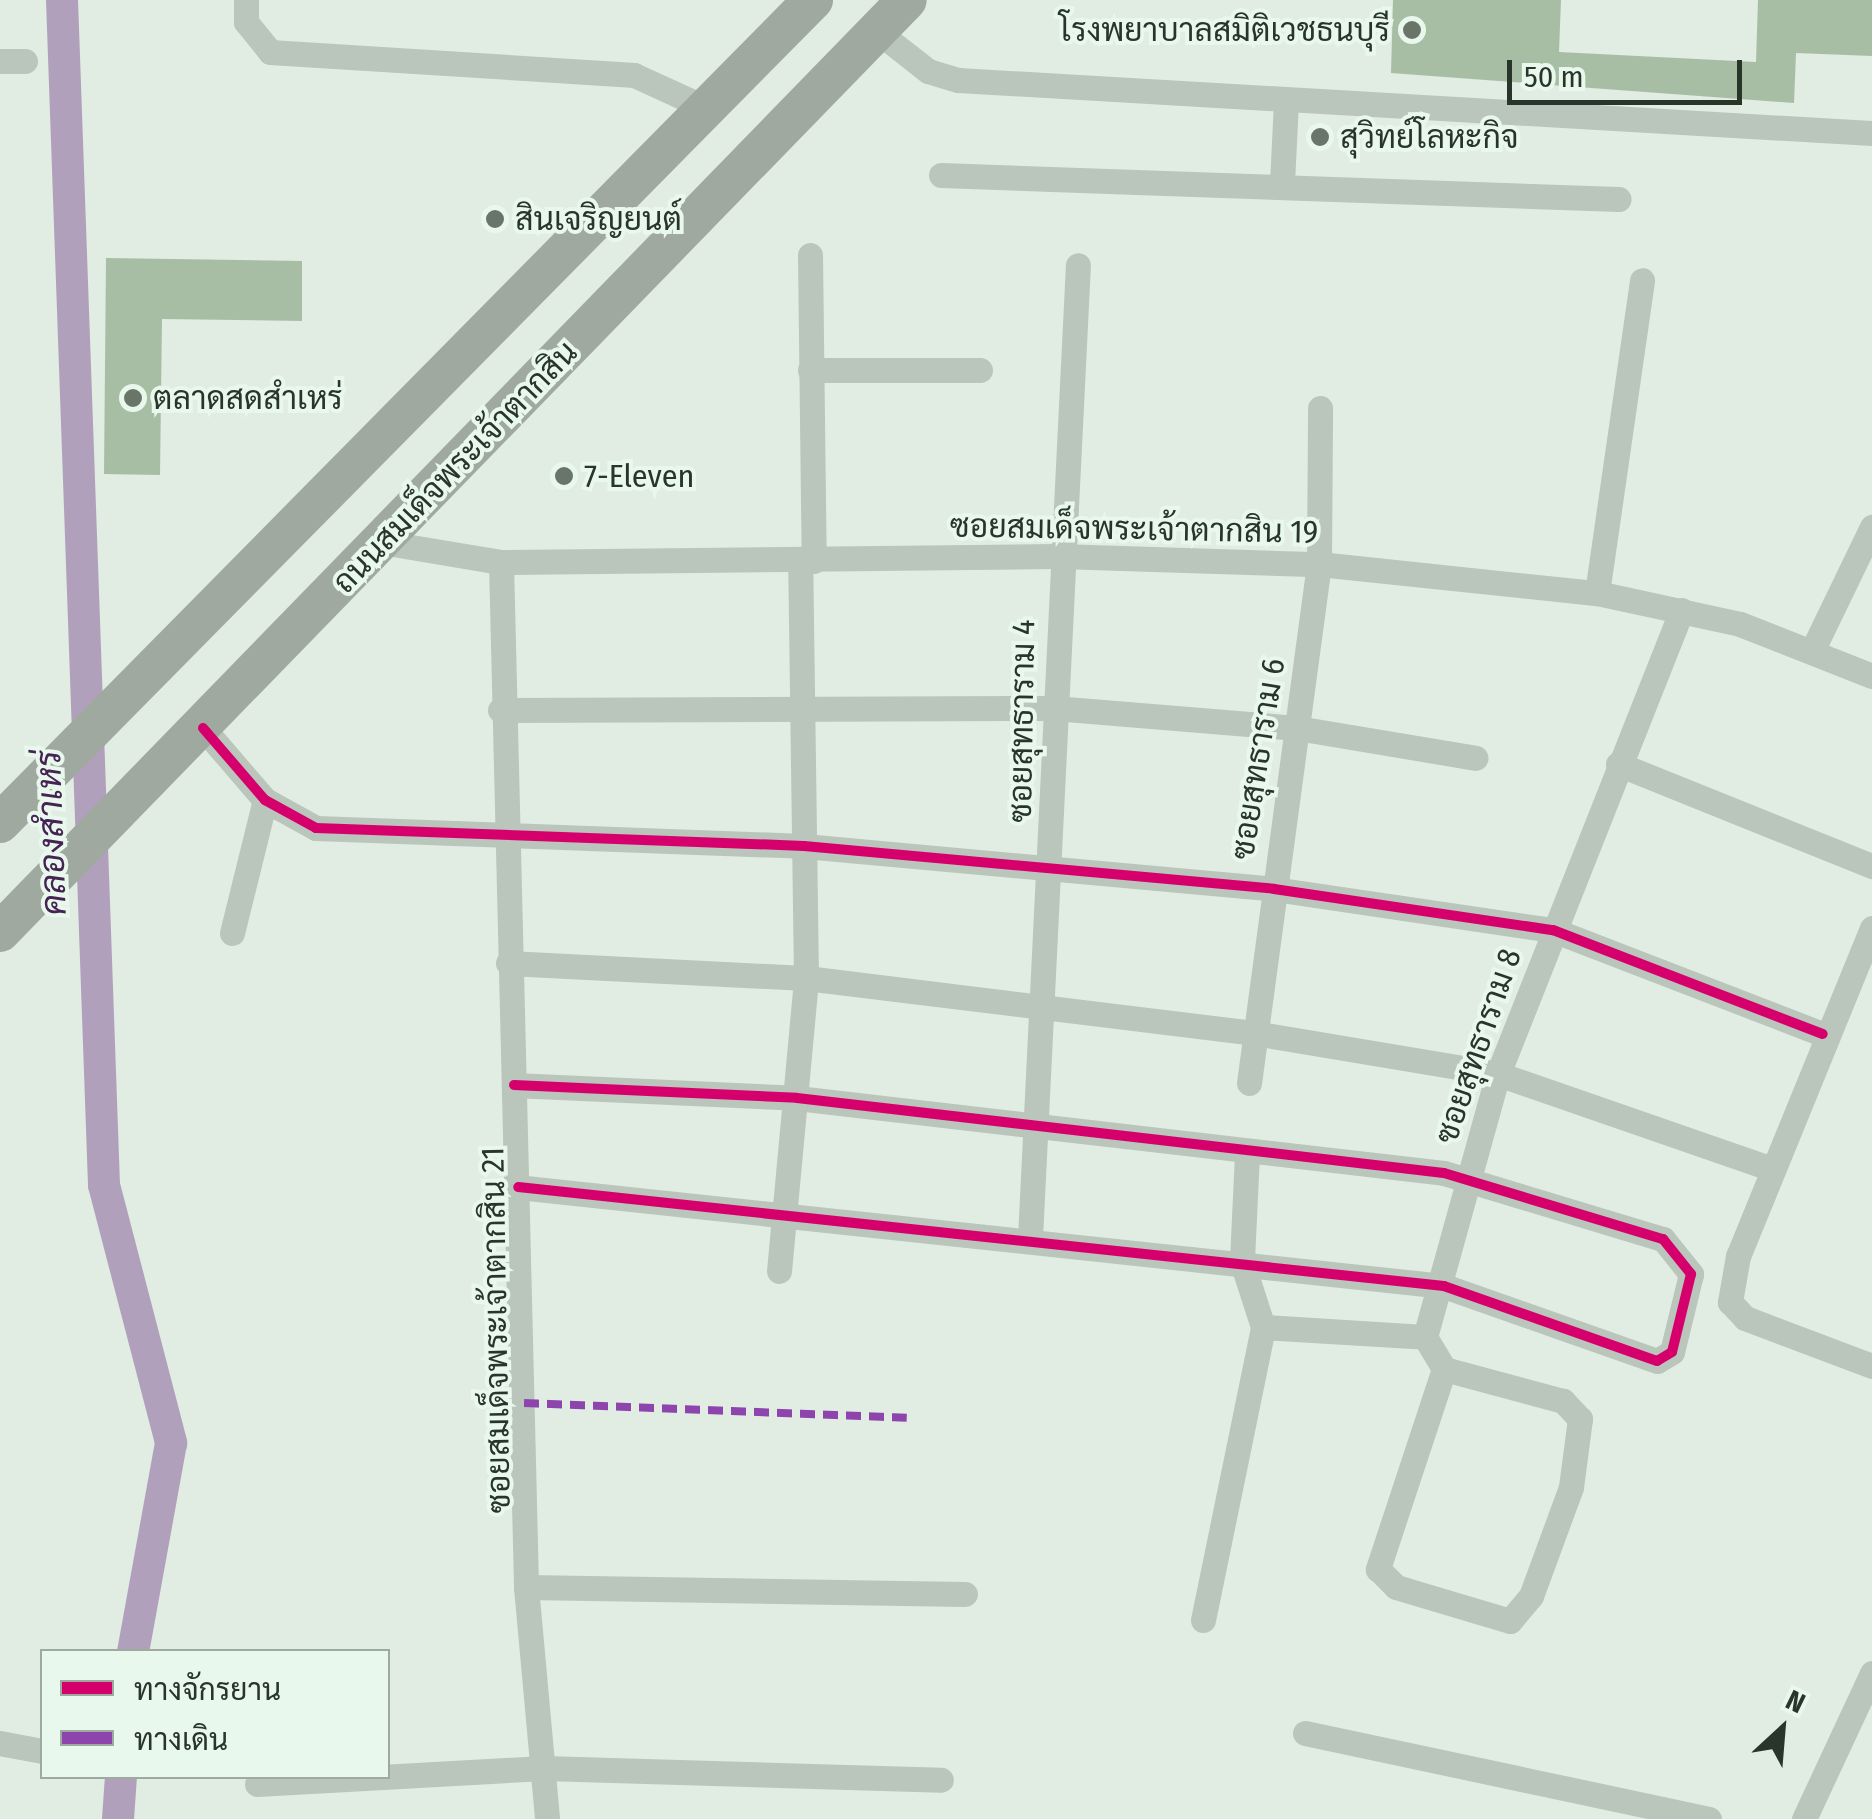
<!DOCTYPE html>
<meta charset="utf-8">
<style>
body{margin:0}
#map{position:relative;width:1872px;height:1819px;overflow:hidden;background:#e1ece3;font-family:"Fira Sans Condensed",Sarabun,sans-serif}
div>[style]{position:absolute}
.canal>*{height:32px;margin:-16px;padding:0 16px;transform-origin:16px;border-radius:16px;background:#b1a0bb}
.building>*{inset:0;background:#a7bea5}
.street>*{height:25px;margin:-12.5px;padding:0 12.5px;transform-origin:12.5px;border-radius:12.5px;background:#bac5bb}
.primary>*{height:40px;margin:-20px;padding:0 20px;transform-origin:20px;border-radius:20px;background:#a0a9a0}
.quiet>*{height:8px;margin-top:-4px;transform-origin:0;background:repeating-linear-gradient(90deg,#8e44ad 0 15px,transparent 0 23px)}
.cycleway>*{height:10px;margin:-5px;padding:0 5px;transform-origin:5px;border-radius:5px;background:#d6006c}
.dots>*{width:28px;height:28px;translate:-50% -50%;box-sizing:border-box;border:5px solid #e9f8ec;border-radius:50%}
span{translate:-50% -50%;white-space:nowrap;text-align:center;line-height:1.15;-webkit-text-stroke:8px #e9f8ec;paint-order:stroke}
.poi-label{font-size:32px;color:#2a3529}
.right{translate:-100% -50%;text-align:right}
.left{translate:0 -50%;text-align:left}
.street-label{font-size:32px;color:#2a3529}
.water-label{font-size:35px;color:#452353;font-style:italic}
.legend{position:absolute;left:40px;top:1649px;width:350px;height:130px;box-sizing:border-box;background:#e9f8ec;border:2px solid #9daa9e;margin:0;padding:12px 18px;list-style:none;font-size:30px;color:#2a3529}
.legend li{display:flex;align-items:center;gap:20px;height:50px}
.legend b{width:50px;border:2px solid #9daa9e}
.north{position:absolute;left:1732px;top:1679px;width:100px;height:100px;-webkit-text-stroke:8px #e9f8ec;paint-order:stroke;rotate:26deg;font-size:28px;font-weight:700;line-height:40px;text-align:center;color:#2a3529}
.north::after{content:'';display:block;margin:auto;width:35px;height:45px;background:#2a3529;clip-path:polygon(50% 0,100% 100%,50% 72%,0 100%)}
.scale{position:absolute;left:1507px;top:60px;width:235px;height:45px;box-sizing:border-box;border:5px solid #2a3529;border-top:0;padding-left:12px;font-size:30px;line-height:35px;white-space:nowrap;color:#2a3529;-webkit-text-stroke:8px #e9f8ec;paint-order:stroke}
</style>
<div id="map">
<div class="canal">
<div style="left:62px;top:0;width:1186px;rotate:87.97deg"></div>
<div style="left:104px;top:1185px;width:267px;rotate:75.4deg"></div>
<div style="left:171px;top:1443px;width:212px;rotate:100.3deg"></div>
<div style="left:118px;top:1819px;width:43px;rotate:-86deg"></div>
</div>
<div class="building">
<div style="clip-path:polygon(1393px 0,1561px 0,1559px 52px,1756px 62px,1758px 0,1872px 0,1872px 56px,1796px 53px,1794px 103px,1391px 73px)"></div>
<div style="clip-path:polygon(106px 258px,302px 261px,302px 321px,162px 319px,160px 475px,104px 474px)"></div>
</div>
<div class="street">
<div style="left:246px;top:0;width:22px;rotate:90deg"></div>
<div style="left:246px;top:22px;width:38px;rotate:51deg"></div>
<div style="left:270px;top:52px;width:365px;rotate:3.6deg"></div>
<div style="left:634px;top:75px;width:79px;rotate:24.6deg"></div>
<div style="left:877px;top:31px;width:65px;rotate:38.1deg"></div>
<div style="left:928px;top:71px;width:31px;rotate:17deg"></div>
<div style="left:958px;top:80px;width:916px;rotate:3.32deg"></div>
<div style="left:0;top:61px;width:25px"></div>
<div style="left:941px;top:175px;width:678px;rotate:2.03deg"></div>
<div style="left:1282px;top:183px;width:83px;rotate:-87.2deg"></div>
<div style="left:810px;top:255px;width:306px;rotate:89.3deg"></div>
<div style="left:810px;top:370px;width:170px"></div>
<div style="left:381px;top:542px;width:122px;rotate:9.5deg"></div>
<div style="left:501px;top:562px;width:557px;rotate:-0.62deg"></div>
<div style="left:1058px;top:556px;width:261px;rotate:1.8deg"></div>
<div style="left:1319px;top:564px;width:280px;rotate:6deg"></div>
<div style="left:1597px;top:593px;width:146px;rotate:12.2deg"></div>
<div style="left:1740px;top:624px;width:142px;rotate:21.5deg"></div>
<div style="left:501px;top:562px;width:1025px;rotate:88.6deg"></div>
<div style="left:526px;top:1587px;width:233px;rotate:84.8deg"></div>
<div style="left:1597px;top:593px;width:316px;rotate:-81.8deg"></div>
<div style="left:1812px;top:651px;width:138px;rotate:-64.2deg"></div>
<div style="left:500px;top:710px;width:554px;rotate:-0.21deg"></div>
<div style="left:1054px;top:708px;width:244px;rotate:4.7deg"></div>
<div style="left:1297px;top:728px;width:181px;rotate:9.5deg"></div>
<div style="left:203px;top:728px;width:95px;rotate:49.3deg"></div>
<div style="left:265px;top:800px;width:58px;rotate:28.8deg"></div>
<div style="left:316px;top:828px;width:488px;rotate:2.1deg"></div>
<div style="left:804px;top:846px;width:472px;rotate:5.2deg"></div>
<div style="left:1274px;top:889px;width:282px;rotate:8.4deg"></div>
<div style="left:1553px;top:930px;width:289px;rotate:21.1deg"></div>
<div style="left:1618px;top:764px;width:274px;rotate:21.9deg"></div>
<div style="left:1872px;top:928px;width:354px;rotate:112.2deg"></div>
<div style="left:1738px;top:1256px;width:47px;rotate:99.9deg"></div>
<div style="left:1730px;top:1302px;width:22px;rotate:47deg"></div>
<div style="left:1745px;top:1318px;width:136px;rotate:20.7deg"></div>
<div style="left:232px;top:933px;width:137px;rotate:-76.1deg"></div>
<div style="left:508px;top:963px;width:298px;rotate:2.9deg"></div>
<div style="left:806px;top:978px;width:451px;rotate:7deg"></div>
<div style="left:1254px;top:1033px;width:247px;rotate:9.5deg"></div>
<div style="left:1498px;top:1074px;width:291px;rotate:19.1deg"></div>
<div style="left:1249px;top:1083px;width:524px;rotate:-82.32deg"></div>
<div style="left:1319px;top:564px;width:156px;rotate:-89.6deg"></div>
<div style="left:514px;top:1085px;width:283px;rotate:2.6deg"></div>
<div style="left:797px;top:1098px;width:651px;rotate:6.61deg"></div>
<div style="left:1444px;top:1173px;width:229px;rotate:16.8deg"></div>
<div style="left:1663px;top:1239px;width:45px;rotate:51.3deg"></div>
<div style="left:1691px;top:1274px;width:80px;rotate:103.7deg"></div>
<div style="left:1672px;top:1352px;width:17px;rotate:149deg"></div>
<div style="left:1657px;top:1361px;width:226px;rotate:-160.6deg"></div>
<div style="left:1444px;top:1286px;width:931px;rotate:-173.9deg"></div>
<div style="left:1247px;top:1154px;width:108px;rotate:92.7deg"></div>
<div style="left:1242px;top:1262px;width:68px;rotate:72.1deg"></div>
<div style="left:1263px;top:1327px;width:162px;rotate:3.5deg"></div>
<div style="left:1425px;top:1337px;width:273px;rotate:-74.5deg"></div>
<div style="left:1498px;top:1074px;width:499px;rotate:-68.4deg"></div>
<div style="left:1030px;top:1238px;width:974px;rotate:-87.18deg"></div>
<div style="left:779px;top:1271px;width:294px;rotate:-84.7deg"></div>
<div style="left:806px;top:978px;width:416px;rotate:-90.8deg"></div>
<div style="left:1425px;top:1337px;width:37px;rotate:59deg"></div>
<div style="left:1444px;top:1369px;width:211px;rotate:108.3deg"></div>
<div style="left:1378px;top:1569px;width:25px;rotate:45deg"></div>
<div style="left:1396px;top:1587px;width:119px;rotate:16.6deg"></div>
<div style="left:1510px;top:1621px;width:33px;rotate:-50deg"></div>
<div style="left:1531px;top:1596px;width:116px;rotate:-69.8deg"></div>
<div style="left:1571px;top:1487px;width:69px;rotate:-82.5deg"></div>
<div style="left:1580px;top:1419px;width:25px;rotate:-133deg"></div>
<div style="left:1563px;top:1401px;width:123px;rotate:-164.9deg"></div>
<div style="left:526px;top:1587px;width:439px;rotate:0.9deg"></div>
<div style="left:1203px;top:1620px;width:299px;rotate:-78.4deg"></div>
<div style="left:1305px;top:1733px;width:413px;rotate:12deg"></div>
<div style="left:0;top:1743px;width:43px;rotate:10.8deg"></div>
<div style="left:257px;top:1784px;width:287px;rotate:-3.2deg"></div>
<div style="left:544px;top:1768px;width:397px;rotate:1.7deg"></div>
<div style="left:1804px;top:1819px;width:161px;rotate:-65deg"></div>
</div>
<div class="primary">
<div style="left:0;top:823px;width:1157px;rotate:-45.35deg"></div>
<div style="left:0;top:932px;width:1300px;rotate:-45.78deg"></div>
</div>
<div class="quiet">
<div style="left:524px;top:1403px;width:383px;rotate:2.2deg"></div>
</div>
<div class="cycleway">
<div style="left:203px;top:728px;width:95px;rotate:49.3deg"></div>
<div style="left:265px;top:800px;width:58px;rotate:28.8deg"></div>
<div style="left:316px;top:828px;width:488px;rotate:2.1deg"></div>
<div style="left:804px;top:846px;width:472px;rotate:5.2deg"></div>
<div style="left:1274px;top:889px;width:282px;rotate:8.4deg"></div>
<div style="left:1553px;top:930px;width:289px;rotate:21.1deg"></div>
<div style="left:514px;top:1085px;width:283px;rotate:2.6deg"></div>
<div style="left:797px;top:1098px;width:651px;rotate:6.61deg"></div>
<div style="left:1444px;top:1173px;width:229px;rotate:16.8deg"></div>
<div style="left:1663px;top:1239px;width:45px;rotate:51.3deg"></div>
<div style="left:1691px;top:1274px;width:80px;rotate:103.7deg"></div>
<div style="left:1672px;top:1352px;width:17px;rotate:149deg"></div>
<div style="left:1657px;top:1361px;width:226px;rotate:-160.6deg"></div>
<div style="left:1444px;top:1286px;width:931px;rotate:-173.9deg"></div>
</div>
<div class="dots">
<div style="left:1412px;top:30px;background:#6a756a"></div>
<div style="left:1320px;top:137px;background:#6a756a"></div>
<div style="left:495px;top:219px;background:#6a756a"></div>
<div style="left:133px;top:398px;background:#6a756a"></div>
<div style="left:564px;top:476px;background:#6a756a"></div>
</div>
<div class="poi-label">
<span class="right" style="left:1390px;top:30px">โรงพยาบาลสมิติเวชธนบุรี</span>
<span class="left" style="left:1340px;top:137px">สุวิทย์โลหะกิจ</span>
<span class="left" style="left:515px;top:219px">สินเจริญยนต์</span>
<span class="left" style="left:153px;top:398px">ตลาดสดสำเหร่</span>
<span class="left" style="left:584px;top:476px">7-Eleven</span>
</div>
<div class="street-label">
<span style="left:455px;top:467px;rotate:-46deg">ถนนสมเด็จพระเจ้าตากสิน</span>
<span style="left:1134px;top:529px;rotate:1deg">ซอยสมเด็จพระเจ้าตากสิน 19</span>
<span style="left:1022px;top:721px;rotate:-89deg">ซอยสุทธาราม 4</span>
<span style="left:1258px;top:759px;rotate:-81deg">ซอยสุทธาราม 6</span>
<span style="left:1478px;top:1046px;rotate:-71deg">ซอยสุทธาราม 8</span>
<span style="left:496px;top:1330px;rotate:-91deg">ซอยสมเด็จพระเจ้าตากสิน 21</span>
</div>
<div class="water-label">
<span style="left:51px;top:833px;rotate:-92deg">คลองสำเหร่</span>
</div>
<ul class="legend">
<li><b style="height:12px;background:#d6006c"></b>ทางจักรยาน</li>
<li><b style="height:12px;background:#8e44ad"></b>ทางเดิน</li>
</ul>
<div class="north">N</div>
<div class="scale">50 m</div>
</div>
